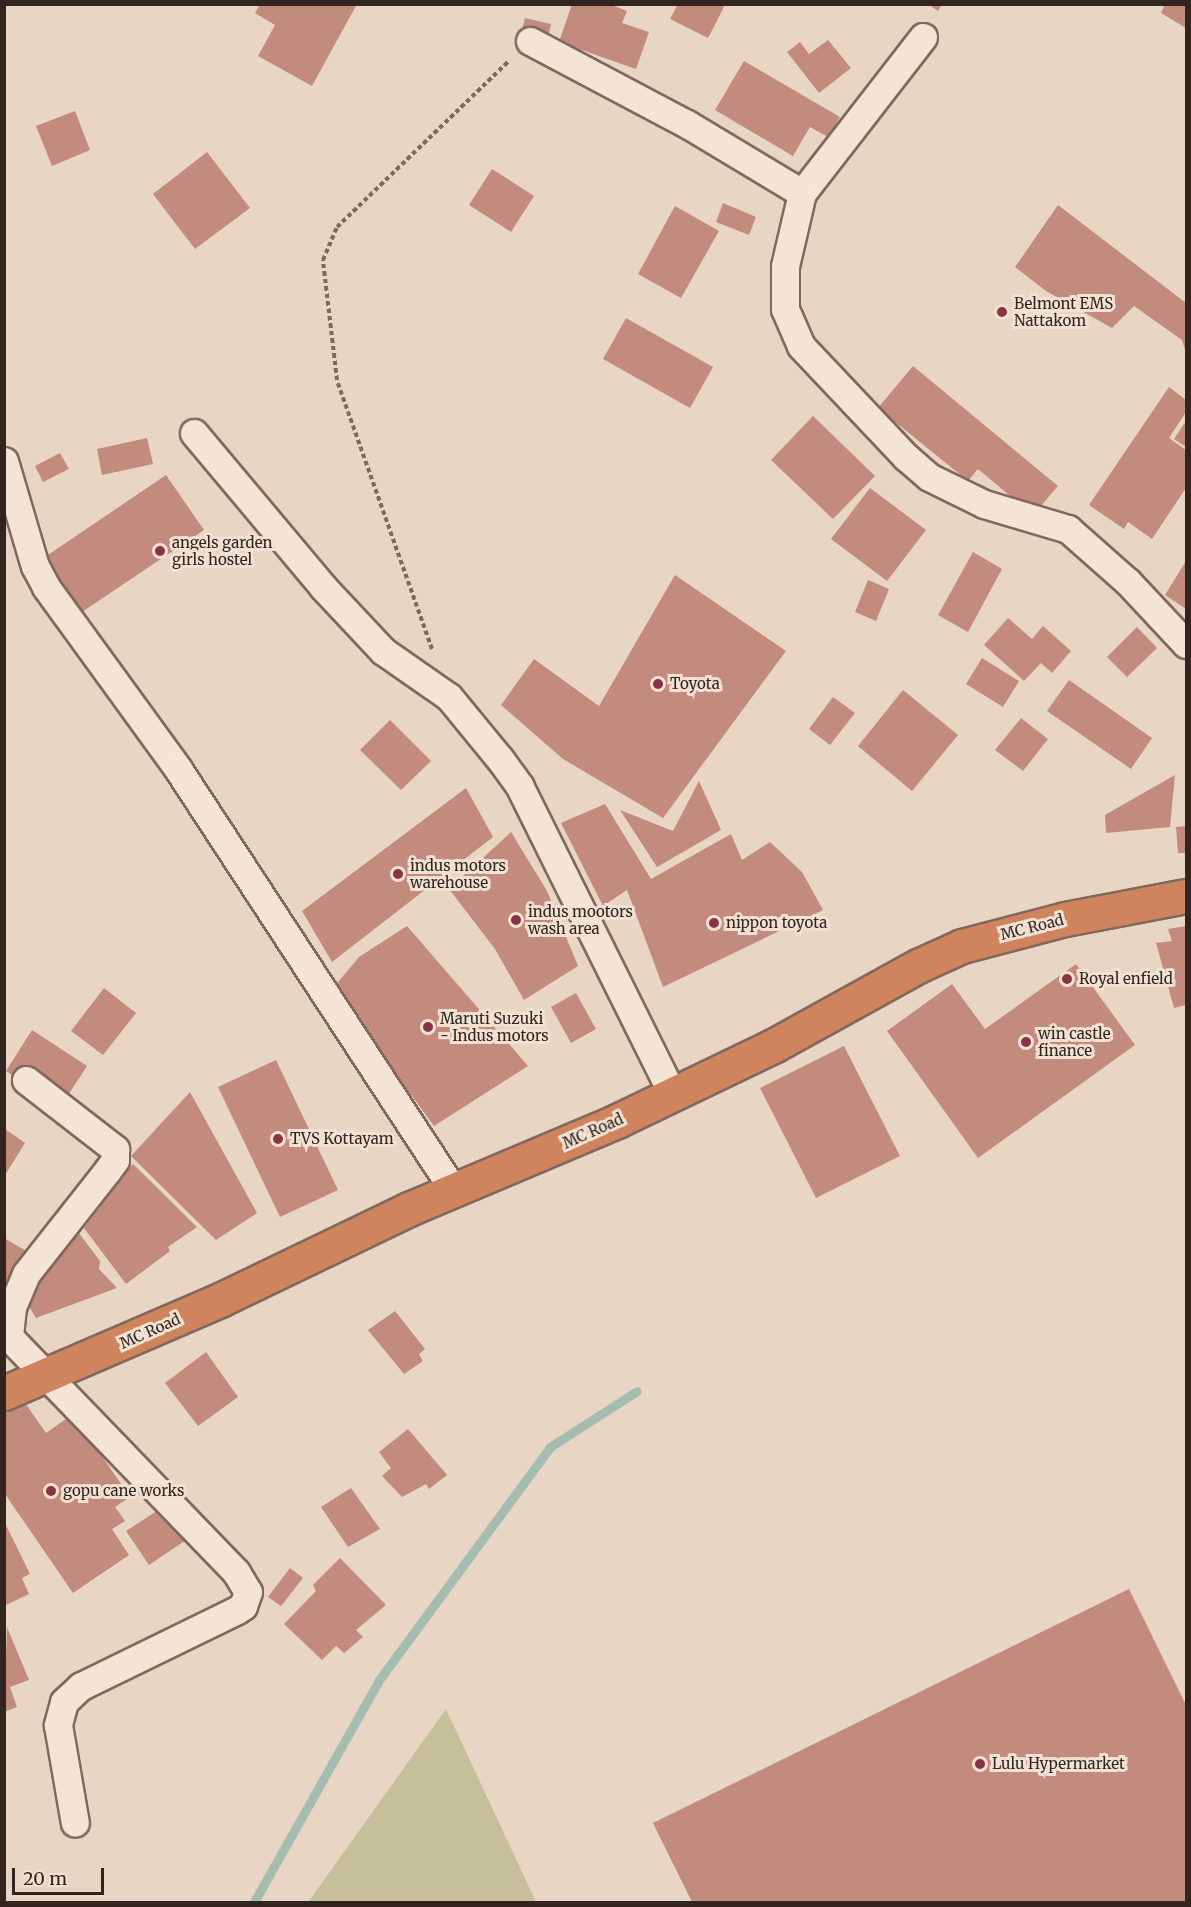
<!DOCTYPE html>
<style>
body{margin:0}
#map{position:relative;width:1191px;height:1907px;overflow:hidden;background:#e8d5c4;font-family:Merriweather,serif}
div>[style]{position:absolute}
.green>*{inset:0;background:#c5c099}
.stream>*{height:9px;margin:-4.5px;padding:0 4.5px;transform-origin:4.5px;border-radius:4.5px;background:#a5bcb0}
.building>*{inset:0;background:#c28b7e}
.path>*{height:4px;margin-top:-2px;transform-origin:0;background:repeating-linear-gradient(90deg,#81685c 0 4.5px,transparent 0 7.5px)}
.roads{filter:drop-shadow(2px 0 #81685c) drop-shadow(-2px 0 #81685c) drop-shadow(0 2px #81685c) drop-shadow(0 -2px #81685c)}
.street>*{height:27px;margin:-13.5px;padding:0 13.5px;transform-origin:13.5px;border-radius:13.5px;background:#f4e4d6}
.highway>*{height:33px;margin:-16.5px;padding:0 16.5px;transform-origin:16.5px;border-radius:16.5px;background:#cf845d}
.dots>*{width:16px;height:16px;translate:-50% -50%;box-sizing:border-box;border:3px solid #f1e1d2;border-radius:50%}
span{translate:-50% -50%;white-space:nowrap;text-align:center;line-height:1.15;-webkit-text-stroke:6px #f1e1d2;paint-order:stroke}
.poi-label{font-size:15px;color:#32241f}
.left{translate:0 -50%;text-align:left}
.street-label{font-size:15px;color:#32241f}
.frame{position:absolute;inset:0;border:6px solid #32241f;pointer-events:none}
.scale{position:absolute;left:12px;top:1868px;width:92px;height:27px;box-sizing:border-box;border:3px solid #32241f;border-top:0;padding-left:8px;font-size:18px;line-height:21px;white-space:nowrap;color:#32241f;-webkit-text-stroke:4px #f1e1d2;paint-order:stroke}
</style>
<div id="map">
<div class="green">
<div style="clip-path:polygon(446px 1709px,536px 1902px,308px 1902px,309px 1901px)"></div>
</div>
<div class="stream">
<div style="left:254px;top:1902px;width:255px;rotate:-60.6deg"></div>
<div style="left:379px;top:1680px;width:289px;rotate:-53.7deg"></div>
<div style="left:550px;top:1447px;width:103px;rotate:-32.8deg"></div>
</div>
<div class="building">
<div style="clip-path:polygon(260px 4px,357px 4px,312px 86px,258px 56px,275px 25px,255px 13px)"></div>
<div style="clip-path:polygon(572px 4px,609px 4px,627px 11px,622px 23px,649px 32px,636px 69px,559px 42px)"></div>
<div style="clip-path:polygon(678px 4px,719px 4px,724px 7px,708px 38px,670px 19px)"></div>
<div style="clip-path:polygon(928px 4px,942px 4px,938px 11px)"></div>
<div style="clip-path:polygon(1165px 4px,1186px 4px,1186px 28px,1161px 13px)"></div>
<div style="clip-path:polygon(525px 18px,551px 24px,544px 54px,518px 47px)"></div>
<div style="clip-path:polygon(828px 40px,851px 68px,819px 93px,787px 52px,800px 42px,809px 54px)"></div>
<div style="clip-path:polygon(744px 61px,840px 117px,828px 137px,810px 127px,793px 156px,715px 110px)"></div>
<div style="clip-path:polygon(75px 111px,90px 150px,52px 166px,36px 126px)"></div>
<div style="clip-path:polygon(207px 152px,250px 208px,195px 249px,153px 194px)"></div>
<div style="clip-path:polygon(492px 169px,534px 196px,511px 232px,469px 205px)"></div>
<div style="clip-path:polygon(723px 203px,756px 217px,749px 235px,716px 222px)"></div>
<div style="clip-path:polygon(1058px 205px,1186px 303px,1186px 353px,1182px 340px,1134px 306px,1112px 328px,1046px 291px,1015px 267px)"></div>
<div style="clip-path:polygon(675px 206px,719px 231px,681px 298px,638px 274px)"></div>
<div style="clip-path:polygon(626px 318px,713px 367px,690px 408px,603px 359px)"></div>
<div style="clip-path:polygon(913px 366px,1058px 486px,1033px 515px,978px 469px,968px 481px,878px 408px)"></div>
<div style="clip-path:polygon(1169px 387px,1186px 400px,1186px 412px,1169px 438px,1186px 450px,1186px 488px,1152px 539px,1128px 522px,1124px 529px,1089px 505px)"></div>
<div style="clip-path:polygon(813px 416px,875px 476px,833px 519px,771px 460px)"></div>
<div style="clip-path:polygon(1186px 421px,1186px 447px,1174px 439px)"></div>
<div style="clip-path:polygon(147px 438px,153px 464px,102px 475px,97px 449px)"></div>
<div style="clip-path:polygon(60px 453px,69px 469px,43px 482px,35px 466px)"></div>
<div style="clip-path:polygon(166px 475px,204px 530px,79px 614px,42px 559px)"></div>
<div style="clip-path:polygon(870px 488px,926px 530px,887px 581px,831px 539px)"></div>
<div style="clip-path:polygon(973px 552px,1002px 569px,968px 632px,938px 615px)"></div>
<div style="clip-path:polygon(1186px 561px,1186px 609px,1165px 595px)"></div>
<div style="clip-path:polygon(675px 575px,786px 651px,663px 818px,563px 759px,501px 705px,534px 659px,599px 706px)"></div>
<div style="clip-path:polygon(868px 580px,889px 589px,876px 621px,855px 612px)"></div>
<div style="clip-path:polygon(1008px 618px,1032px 639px,1043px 626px,1071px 651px,1052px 673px,1041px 663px,1024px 681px,984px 645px)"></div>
<div style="clip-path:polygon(1137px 627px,1157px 648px,1127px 677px,1107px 657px)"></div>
<div style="clip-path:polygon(982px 658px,1019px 681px,1003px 707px,966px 684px)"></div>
<div style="clip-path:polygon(1069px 680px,1152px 738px,1131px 769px,1047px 711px)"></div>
<div style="clip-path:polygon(903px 690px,958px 735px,912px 791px,858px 746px)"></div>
<div style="clip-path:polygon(833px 697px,855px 713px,830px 745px,809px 729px)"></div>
<div style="clip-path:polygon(1021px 718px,1048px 739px,1023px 771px,995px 750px)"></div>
<div style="clip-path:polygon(390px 720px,431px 761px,401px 790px,360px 750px)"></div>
<div style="clip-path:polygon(1175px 775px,1170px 827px,1106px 833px,1105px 815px)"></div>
<div style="clip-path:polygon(699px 781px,721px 830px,657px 867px,620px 810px,673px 831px)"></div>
<div style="clip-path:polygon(466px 788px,493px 837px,332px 962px,302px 911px)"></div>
<div style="clip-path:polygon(605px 804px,651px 879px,731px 834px,742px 860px,770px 842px,802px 872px,823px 910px,663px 987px,627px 890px,603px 906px,561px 823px)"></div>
<div style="clip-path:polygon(1186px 826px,1186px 853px,1178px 853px,1176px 827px)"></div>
<div style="clip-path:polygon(511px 832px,547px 891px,578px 966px,524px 1000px,495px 949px,449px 889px)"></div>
<div style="clip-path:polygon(407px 926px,528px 1066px,434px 1126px,333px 988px,359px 957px)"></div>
<div style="clip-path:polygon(1186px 926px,1186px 1005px,1174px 1008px,1156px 943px,1172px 941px,1168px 929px)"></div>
<div style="clip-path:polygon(1076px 964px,1135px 1045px,978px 1158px,887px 1031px,952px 984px,985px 1029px)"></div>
<div style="clip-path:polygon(104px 988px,136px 1013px,103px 1055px,71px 1031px)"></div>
<div style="clip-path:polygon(576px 993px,596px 1029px,571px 1043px,551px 1007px)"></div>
<div style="clip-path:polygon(32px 1030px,87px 1066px,61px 1106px,6px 1071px)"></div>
<div style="clip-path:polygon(844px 1046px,900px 1156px,816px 1198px,760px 1088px)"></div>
<div style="clip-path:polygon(276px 1060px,338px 1190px,280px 1217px,218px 1087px)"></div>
<div style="clip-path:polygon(190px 1092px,257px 1213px,216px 1240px,131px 1156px)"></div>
<div style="clip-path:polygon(5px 1129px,25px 1143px,5px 1175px)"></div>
<div style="clip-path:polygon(133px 1164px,197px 1227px,168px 1247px,170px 1251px,126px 1284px,84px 1228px)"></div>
<div style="clip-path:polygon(75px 1228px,100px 1261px,99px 1269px,117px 1288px,36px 1318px,27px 1303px,24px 1286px)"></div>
<div style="clip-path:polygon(4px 1238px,28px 1252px,4px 1289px)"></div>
<div style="clip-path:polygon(395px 1311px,425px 1349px,419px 1354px,423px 1361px,404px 1374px,368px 1330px)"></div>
<div style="clip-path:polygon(206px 1352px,238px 1397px,198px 1426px,165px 1383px)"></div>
<div style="clip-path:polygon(21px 1397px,46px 1433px,73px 1414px,130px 1497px,115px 1507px,125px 1521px,112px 1529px,129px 1555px,73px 1593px,5px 1494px,5px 1408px)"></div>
<div style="clip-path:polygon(408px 1429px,447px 1475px,429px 1489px,426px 1484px,402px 1497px,382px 1476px,391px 1468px,379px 1452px)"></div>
<div style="clip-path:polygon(351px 1488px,380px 1529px,348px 1547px,321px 1507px)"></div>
<div style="clip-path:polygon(163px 1507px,186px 1540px,149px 1565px,126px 1531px)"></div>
<div style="clip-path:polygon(4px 1521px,30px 1574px,22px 1578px,29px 1594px,4px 1606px)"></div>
<div style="clip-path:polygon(340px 1558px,386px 1605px,356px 1630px,363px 1637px,344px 1653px,336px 1646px,322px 1660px,284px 1624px,316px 1591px,313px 1585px)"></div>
<div style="clip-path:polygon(290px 1568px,303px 1578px,281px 1606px,268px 1597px)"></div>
<div style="clip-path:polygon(1129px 1589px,1186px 1705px,1186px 1902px,692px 1902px,653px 1823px)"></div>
<div style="clip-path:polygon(7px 1627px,29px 1680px,10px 1687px,17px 1707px,4px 1712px)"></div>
</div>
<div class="path">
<div style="left:432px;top:649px;width:285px;rotate:-109.5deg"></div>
<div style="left:337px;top:380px;width:121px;rotate:-96.7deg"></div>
<div style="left:323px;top:260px;width:36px;rotate:-67deg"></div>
<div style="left:337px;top:227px;width:240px;rotate:-44deg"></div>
</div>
<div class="roads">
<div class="street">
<div style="left:923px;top:37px;width:197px;rotate:127.8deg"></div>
<div style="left:802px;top:193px;width:75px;rotate:103.1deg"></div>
<div style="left:785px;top:266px;width:43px;rotate:90deg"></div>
<div style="left:785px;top:309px;width:40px;rotate:66.6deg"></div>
<div style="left:801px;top:346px;width:153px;rotate:46.6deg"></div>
<div style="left:906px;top:457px;width:30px;rotate:41deg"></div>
<div style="left:929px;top:477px;width:61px;rotate:26.1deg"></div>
<div style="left:984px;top:504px;width:88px;rotate:16.6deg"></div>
<div style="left:1068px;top:529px;width:80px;rotate:41.5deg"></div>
<div style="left:1128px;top:582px;width:85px;rotate:46.9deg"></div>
<div style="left:530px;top:41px;width:178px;rotate:27.9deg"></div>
<div style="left:687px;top:124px;width:134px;rotate:31deg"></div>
<div style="left:194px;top:433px;width:201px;rotate:50deg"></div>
<div style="left:323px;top:587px;width:88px;rotate:46.8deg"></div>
<div style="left:383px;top:651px;width:80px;rotate:34.9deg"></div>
<div style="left:449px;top:697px;width:80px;rotate:50.6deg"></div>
<div style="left:500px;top:759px;width:34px;rotate:54deg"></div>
<div style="left:520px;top:787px;width:344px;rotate:63.6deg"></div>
<div style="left:4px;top:461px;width:109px;rotate:73.6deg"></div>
<div style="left:35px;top:566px;width:24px;rotate:62deg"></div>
<div style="left:46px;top:587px;width:225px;rotate:54deg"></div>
<div style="left:178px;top:769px;width:504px;rotate:56.81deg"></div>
<div style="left:26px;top:1080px;width:113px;rotate:37.8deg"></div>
<div style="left:115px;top:1149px;width:11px;rotate:90deg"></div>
<div style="left:115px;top:1160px;width:14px;rotate:126deg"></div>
<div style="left:107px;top:1171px;width:131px;rotate:128.2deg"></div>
<div style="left:26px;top:1274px;width:36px;rotate:113deg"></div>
<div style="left:12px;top:1307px;width:30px;rotate:96deg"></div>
<div style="left:9px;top:1337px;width:327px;rotate:46deg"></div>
<div style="left:236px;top:1572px;width:23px;rotate:59deg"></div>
<div style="left:248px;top:1592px;width:15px;rotate:110deg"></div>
<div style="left:243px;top:1606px;width:7px;rotate:146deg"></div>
<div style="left:237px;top:1610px;width:174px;rotate:154deg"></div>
<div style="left:81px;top:1686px;width:23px;rotate:137deg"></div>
<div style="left:64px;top:1702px;width:24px;rotate:105deg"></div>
<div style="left:58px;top:1725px;width:99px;rotate:80.2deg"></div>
</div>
<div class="highway">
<div style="left:4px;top:1393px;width:237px;rotate:-23.3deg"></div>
<div style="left:222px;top:1299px;width:208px;rotate:-25.7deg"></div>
<div style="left:409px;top:1209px;width:226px;rotate:-22.9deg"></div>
<div style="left:617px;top:1121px;width:173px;rotate:-25.7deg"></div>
<div style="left:773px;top:1046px;width:168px;rotate:-28.9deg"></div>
<div style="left:920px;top:965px;width:46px;rotate:-24.3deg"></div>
<div style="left:962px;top:946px;width:106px;rotate:-14.7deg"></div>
<div style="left:1065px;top:919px;width:123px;rotate:-10.8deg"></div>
</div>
</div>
<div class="dots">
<div style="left:1002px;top:312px;background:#893347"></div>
<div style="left:160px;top:551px;background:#893347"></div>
<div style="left:658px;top:684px;background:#893347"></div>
<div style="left:398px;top:874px;background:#893347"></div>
<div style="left:516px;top:920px;background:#893347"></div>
<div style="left:714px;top:923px;background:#893347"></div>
<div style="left:1067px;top:979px;background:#893347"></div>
<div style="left:428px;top:1027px;background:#893347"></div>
<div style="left:1026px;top:1042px;background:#893347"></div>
<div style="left:278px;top:1139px;background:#893347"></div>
<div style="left:51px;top:1491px;background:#893347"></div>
<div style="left:980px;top:1764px;background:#893347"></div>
</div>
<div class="poi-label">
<span class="left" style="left:1014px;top:312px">Belmont EMS<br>Nattakom</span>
<span class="left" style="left:172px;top:551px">angels garden<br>girls hostel</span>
<span class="left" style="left:670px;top:684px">Toyota</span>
<span class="left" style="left:410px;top:874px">indus motors<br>warehouse</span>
<span class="left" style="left:528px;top:920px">indus mootors<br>wash area</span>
<span class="left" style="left:726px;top:923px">nippon toyota</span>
<span class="left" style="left:1079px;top:979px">Royal enfield</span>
<span class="left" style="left:440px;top:1027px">Maruti Suzuki<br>- Indus motors</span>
<span class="left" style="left:1038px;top:1042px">win castle<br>finance</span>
<span class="left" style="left:290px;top:1139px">TVS Kottayam</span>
<span class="left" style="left:63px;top:1491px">gopu cane works</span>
<span class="left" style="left:992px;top:1764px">Lulu Hypermarket</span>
</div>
<div class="street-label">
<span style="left:1032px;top:927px;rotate:-14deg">MC Road</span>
<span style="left:593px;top:1131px;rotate:-24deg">MC Road</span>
<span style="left:150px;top:1331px;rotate:-24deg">MC Road</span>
</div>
<div class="frame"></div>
<div class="scale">20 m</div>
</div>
